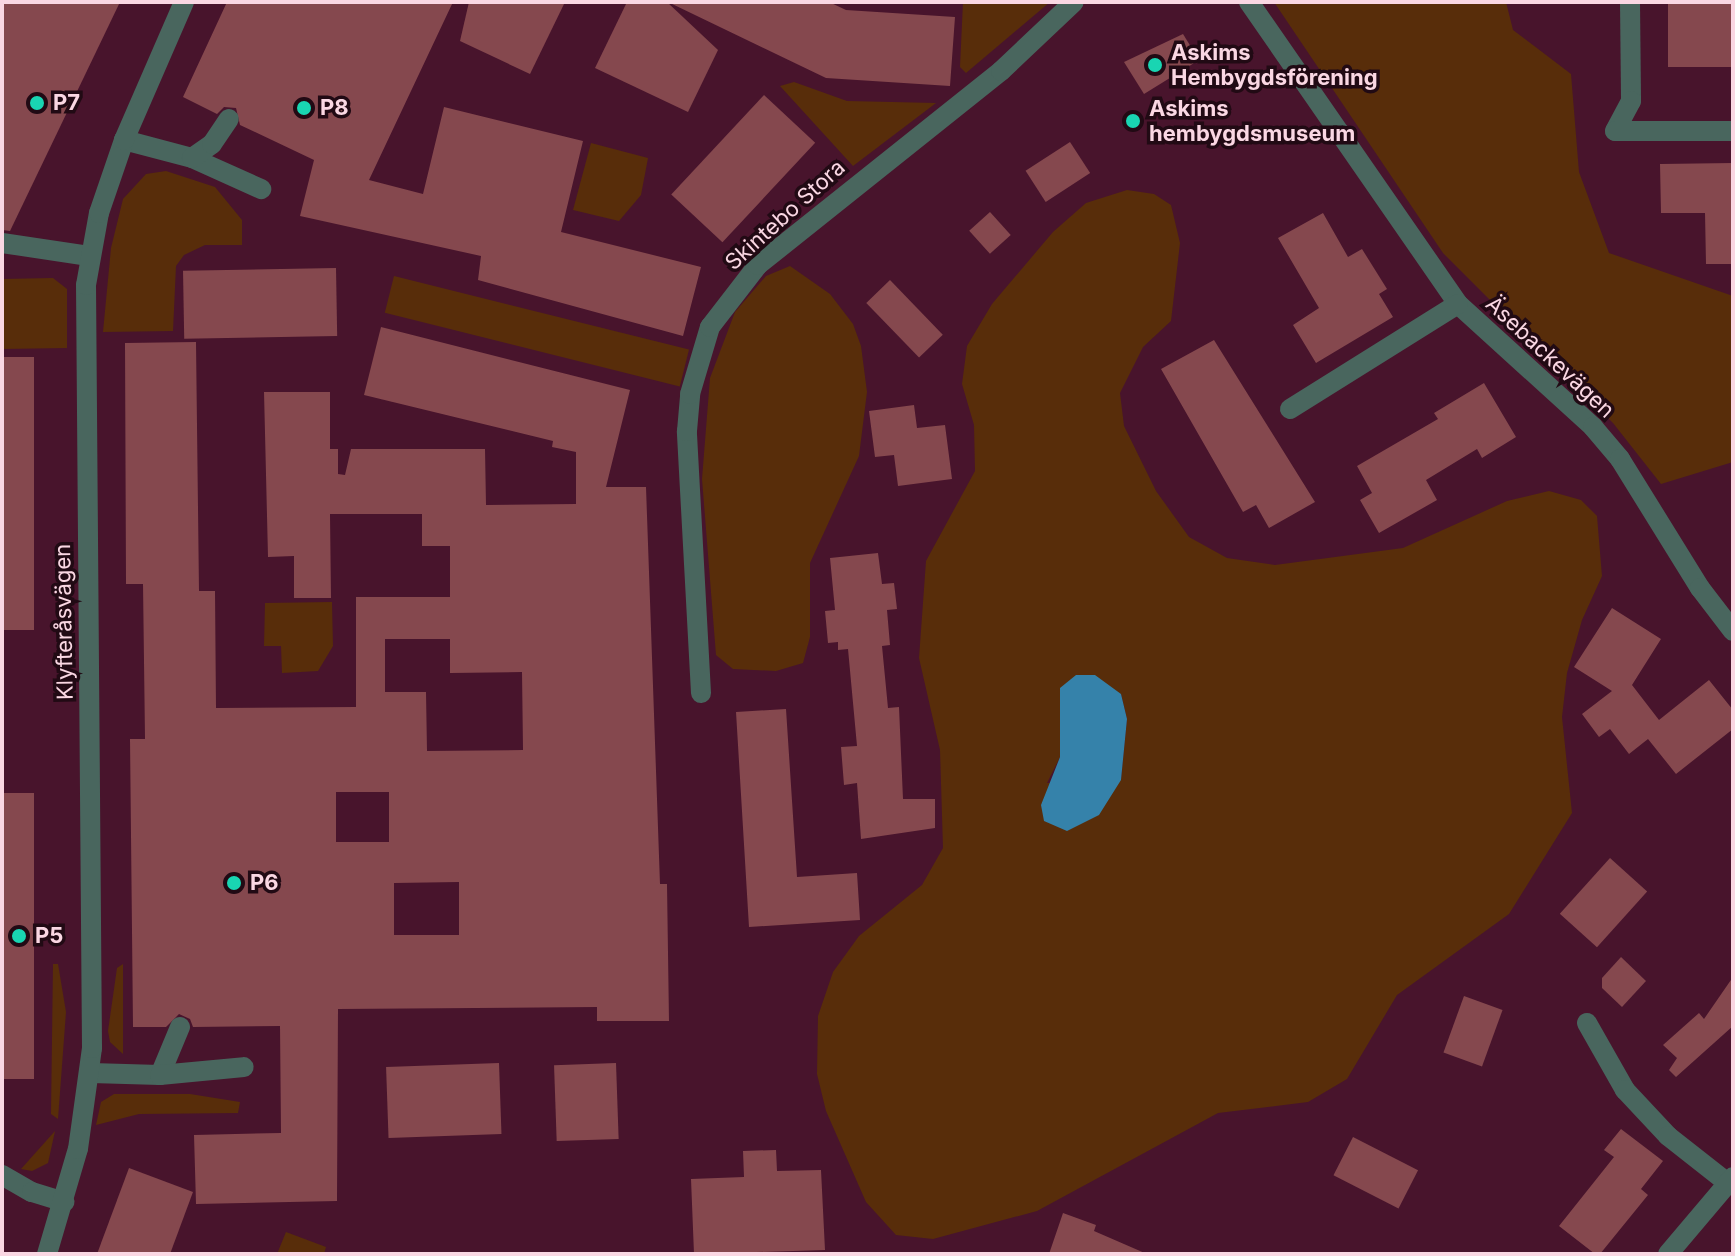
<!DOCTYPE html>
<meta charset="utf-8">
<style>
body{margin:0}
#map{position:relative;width:1735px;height:1256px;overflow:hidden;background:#48142c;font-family:Inter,sans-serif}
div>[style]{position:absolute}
.green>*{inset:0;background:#582d0a;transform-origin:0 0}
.water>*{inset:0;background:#3582aa}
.building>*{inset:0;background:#85484e;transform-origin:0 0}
.minor>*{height:20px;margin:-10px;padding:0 10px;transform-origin:10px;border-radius:10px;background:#49665e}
.dots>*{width:22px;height:22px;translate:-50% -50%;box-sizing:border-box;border:4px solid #210a14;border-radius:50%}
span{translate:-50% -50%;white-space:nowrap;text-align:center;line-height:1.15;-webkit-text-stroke:7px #210a14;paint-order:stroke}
.poi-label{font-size:22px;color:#fad7e3;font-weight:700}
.left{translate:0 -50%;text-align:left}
.street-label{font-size:22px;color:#fad7e3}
.frame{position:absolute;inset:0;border:4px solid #fad7e3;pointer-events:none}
</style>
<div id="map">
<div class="green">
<div style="clip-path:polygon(963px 2px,1050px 2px,966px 73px,960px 67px)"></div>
<div style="clip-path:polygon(1274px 2px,1506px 2px,1513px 30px,1571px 74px,1579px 172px,1609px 253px,1733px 296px,1733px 462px,1661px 484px,1613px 423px,1443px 253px)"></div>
<div style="clip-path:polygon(794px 82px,847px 101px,936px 103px,853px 166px,780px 86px)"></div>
<div style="clip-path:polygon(591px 143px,648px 158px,641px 195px,619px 221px,573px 210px)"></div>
<div style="clip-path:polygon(166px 171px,215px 187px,242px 220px,242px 245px,205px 245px,184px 255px,176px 266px,173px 331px,103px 332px,111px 248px,123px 199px,146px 174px)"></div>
<div style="clip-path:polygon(evenodd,1127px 190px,1154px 194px,1171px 205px,1180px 243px,1171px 321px,1143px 347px,1120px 393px,1124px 426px,1156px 491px,1189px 537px,1227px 558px,1275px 565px,1403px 548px,1507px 501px,1549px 491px,1581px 500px,1597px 516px,1602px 576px,1582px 620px,1567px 673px,1562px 717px,1572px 813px,1509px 914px,1397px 995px,1347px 1079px,1308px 1102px,1218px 1113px,1037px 1211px,933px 1239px,896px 1235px,866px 1202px,826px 1111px,817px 1074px,818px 1016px,833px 972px,859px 936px,922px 885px,943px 848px,940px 750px,919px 658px,926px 561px,975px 471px,974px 425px,962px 384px,967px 346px,992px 304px,1053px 232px,1086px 203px,1127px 190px,1060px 688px,1121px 694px,1127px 719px,1121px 779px,1047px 783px,1060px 757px,1060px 688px)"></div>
<div style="clip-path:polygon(790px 266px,830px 294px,853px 324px,861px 346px,867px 392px,859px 456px,810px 563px,810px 637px,803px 663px,776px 671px,733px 669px,716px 655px,702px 479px,710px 378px,735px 312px,766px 276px)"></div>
<div style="left:394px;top:276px;width:304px;height:38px;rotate:14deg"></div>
<div style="clip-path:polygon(53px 278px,67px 289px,67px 348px,2px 349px,2px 279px)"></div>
<div style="clip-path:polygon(332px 602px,333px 646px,318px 671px,282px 673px,281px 646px,264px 646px,265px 603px)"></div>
<div style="clip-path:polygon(53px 964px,58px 964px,66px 1012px,58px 1119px,51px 1114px)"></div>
<div style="clip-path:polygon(123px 964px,123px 1054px,110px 1042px,108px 1031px,117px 968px)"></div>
<div style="clip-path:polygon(114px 1094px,190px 1094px,240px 1102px,238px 1113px,139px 1114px,96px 1125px,101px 1102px)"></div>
<div style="clip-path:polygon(55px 1131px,48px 1163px,32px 1171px,21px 1169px)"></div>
<div style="clip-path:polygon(286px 1232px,326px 1247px,324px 1254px,277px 1254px)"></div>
</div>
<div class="water">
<div style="clip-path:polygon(1076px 675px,1095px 675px,1121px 694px,1127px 719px,1121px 780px,1099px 815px,1067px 831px,1044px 821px,1041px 805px,1060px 757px,1060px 688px)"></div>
</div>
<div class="building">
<div style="clip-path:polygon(2px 2px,120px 2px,10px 231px,2px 230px)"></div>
<div style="clip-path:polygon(227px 2px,453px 2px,369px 180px,423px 194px,444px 107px,583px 141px,561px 232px,701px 267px,683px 336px,478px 280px,481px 256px,300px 216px,314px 160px,240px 125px,236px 108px,224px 107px,217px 114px,183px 97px)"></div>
<div style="clip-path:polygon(469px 2px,565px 2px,530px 74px,460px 41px)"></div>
<div style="clip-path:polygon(627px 2px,667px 2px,718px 50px,688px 112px,595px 68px)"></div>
<div style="clip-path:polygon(668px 2px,829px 2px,846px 10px,955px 17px,950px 86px,826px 78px)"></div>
<div style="left:1668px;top:2px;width:65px;height:65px"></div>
<div style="clip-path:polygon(1183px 34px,1199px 60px,1144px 94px,1124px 62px)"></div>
<div style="left:764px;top:95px;width:70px;height:136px;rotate:43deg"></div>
<div style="left:1070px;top:142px;width:37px;height:53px;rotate:57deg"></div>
<div style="clip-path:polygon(1733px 163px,1733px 264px,1706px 264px,1705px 213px,1661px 213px,1660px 164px)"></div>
<div style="left:990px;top:212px;width:31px;height:28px;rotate:48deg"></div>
<div style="clip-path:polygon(1323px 213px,1348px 257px,1362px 249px,1387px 289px,1379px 294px,1393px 317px,1316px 363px,1293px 325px,1319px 308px,1278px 238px)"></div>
<div style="left:336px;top:268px;width:68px;height:153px;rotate:89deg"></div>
<div style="left:890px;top:280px;width:76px;height:33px;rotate:46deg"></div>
<div style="clip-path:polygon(evenodd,381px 327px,630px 390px,606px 487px,646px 487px,660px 884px,667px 884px,669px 1021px,597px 1021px,597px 1007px,338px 1009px,337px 1201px,196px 1204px,194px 1135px,281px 1133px,280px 1026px,193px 1027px,190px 1019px,179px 1014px,166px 1027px,133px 1027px,130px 739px,145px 739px,143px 584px,126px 584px,125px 343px,196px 342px,199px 591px,215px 591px,216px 708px,356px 707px,356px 597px,450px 597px,450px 546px,422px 546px,422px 514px,330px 514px,331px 598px,294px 598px,294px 556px,268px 557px,264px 392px,330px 392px,330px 449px,338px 449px,338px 474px,345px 475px,351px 449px,485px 449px,486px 505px,576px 504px,576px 452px,552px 447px,553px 441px,364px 395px,381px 327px,385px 639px,450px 639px,450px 673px,522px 672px,523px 750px,427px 751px,426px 692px,385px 692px,385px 639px,381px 327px,336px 792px,389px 792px,389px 842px,336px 842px,336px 792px,381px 327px,459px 882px,459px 935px,394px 935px,394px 883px,459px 882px)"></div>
<div style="clip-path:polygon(1214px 340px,1315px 502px,1269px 528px,1256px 505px,1243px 512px,1161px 369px)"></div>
<div style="left:2px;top:357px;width:32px;height:273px"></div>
<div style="clip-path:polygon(1484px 383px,1516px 437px,1482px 458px,1477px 449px,1426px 480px,1437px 500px,1379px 533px,1360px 500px,1372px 493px,1357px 466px,1438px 419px,1434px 413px)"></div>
<div style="clip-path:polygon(914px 405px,917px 428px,945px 425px,952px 479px,898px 486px,894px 455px,875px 457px,869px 411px)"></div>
<div style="clip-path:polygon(878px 553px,882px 584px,894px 583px,897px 609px,887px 610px,890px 645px,882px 646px,888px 708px,899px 707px,903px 799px,935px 799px,935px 828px,861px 839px,857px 783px,844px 785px,841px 747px,857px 746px,848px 649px,838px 650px,838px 642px,828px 643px,825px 611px,835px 610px,830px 558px)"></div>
<div style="clip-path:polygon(1612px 608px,1661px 639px,1632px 685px,1659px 720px,1709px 680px,1733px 710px,1733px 729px,1676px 774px,1648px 739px,1629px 754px,1610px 729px,1599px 737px,1582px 714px,1612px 691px,1574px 667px)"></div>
<div style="clip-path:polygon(786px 709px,797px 877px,857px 873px,860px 920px,749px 927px,736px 712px)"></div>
<div style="left:2px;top:793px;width:32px;height:286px"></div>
<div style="left:1610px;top:858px;width:50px;height:75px;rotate:42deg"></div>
<div style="clip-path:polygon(1621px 957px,1646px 981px,1622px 1007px,1602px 988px,1602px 978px)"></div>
<div style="clip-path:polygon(1733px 977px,1733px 1026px,1676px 1077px,1669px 1070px,1677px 1058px,1663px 1045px,1699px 1013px,1704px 1019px)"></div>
<div style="left:1464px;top:996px;width:41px;height:60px;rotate:20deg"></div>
<div style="left:499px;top:1063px;width:71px;height:113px;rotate:88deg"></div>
<div style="left:616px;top:1063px;width:76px;height:62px;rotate:88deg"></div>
<div style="clip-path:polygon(1621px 1129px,1663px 1161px,1641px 1189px,1648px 1195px,1600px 1254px,1595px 1254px,1559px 1226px,1614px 1157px,1604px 1150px)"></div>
<div style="left:1353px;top:1137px;width:73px;height:43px;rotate:27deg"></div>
<div style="clip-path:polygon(776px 1150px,777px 1171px,821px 1170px,825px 1250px,694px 1254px,691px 1179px,744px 1177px,743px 1151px)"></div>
<div style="clip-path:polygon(129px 1168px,193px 1192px,170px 1254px,97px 1254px)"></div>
<div style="clip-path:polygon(1063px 1213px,1096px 1225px,1094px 1231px,1147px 1254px,1049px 1254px)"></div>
</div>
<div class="minor">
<div style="left:1249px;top:2px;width:367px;rotate:55.3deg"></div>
<div style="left:1458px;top:304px;width:183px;rotate:42.3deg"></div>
<div style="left:1593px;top:427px;width:42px;rotate:49.8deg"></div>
<div style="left:1620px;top:459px;width:152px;rotate:58.2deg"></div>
<div style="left:1700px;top:588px;width:54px;rotate:52.5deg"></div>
<div style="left:1630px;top:2px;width:99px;rotate:89.4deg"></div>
<div style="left:1631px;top:101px;width:34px;rotate:118deg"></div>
<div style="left:1615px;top:131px;width:118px"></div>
<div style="left:124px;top:140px;width:70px;rotate:14.8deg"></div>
<div style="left:192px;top:158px;width:76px;rotate:24.2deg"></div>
<div style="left:192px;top:158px;width:24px;rotate:-35deg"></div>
<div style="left:212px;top:144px;width:30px;rotate:-56deg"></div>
<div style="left:2px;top:243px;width:88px;rotate:8.5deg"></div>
<div style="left:1290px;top:409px;width:198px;rotate:-32deg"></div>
<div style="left:701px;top:693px;width:262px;rotate:-93.1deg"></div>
<div style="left:687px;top:431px;width:37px;rotate:-85deg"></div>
<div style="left:690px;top:394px;width:70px;rotate:-73.4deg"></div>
<div style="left:710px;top:327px;width:78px;rotate:-52.3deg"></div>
<div style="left:758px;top:265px;width:311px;rotate:-38.6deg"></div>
<div style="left:1001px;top:71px;width:100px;rotate:-43.4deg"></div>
<div style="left:1587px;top:1023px;width:77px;rotate:60.4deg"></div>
<div style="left:1625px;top:1090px;width:63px;rotate:46.9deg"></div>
<div style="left:1668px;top:1136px;width:78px;rotate:38.2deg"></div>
<div style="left:91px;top:1073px;width:69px;rotate:1.7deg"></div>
<div style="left:160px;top:1075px;width:52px;rotate:-67.4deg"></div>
<div style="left:160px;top:1075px;width:84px;rotate:-5.4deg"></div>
<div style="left:2px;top:1175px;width:34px;rotate:30deg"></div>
<div style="left:32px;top:1192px;width:34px;rotate:17deg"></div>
<div style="left:47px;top:1254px;width:109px;rotate:-73.6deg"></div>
<div style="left:78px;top:1149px;width:102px;rotate:-82.1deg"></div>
<div style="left:92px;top:1048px;width:763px;rotate:-90.45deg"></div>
<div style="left:86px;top:285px;width:73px;rotate:-79.8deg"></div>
<div style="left:99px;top:213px;width:77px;rotate:-71.1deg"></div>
<div style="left:124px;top:140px;width:150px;rotate:-66.5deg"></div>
<div style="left:1668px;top:1254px;width:101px;rotate:-49.8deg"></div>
</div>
<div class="dots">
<div style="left:1155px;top:65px;background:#19d5b2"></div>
<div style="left:37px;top:103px;background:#19d5b2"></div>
<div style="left:304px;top:108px;background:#19d5b2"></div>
<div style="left:1133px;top:121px;background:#19d5b2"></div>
<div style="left:234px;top:883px;background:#19d5b2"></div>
<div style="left:19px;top:936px;background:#19d5b2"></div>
</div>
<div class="poi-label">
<span class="left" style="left:1171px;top:65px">Askims<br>Hembygdsförening</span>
<span class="left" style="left:53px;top:103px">P7</span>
<span class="left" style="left:320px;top:108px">P8</span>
<span class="left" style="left:1149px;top:121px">Askims<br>hembygdsmuseum</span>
<span class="left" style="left:250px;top:883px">P6</span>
<span class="left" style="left:35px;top:936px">P5</span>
</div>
<div class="street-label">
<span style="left:785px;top:215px;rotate:-42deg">Skintebo Stora</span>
<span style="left:1550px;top:357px;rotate:43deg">Äsebackevägen</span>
<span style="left:64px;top:622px;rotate:-91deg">Klyfteråsvägen</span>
</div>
<div class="frame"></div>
</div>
